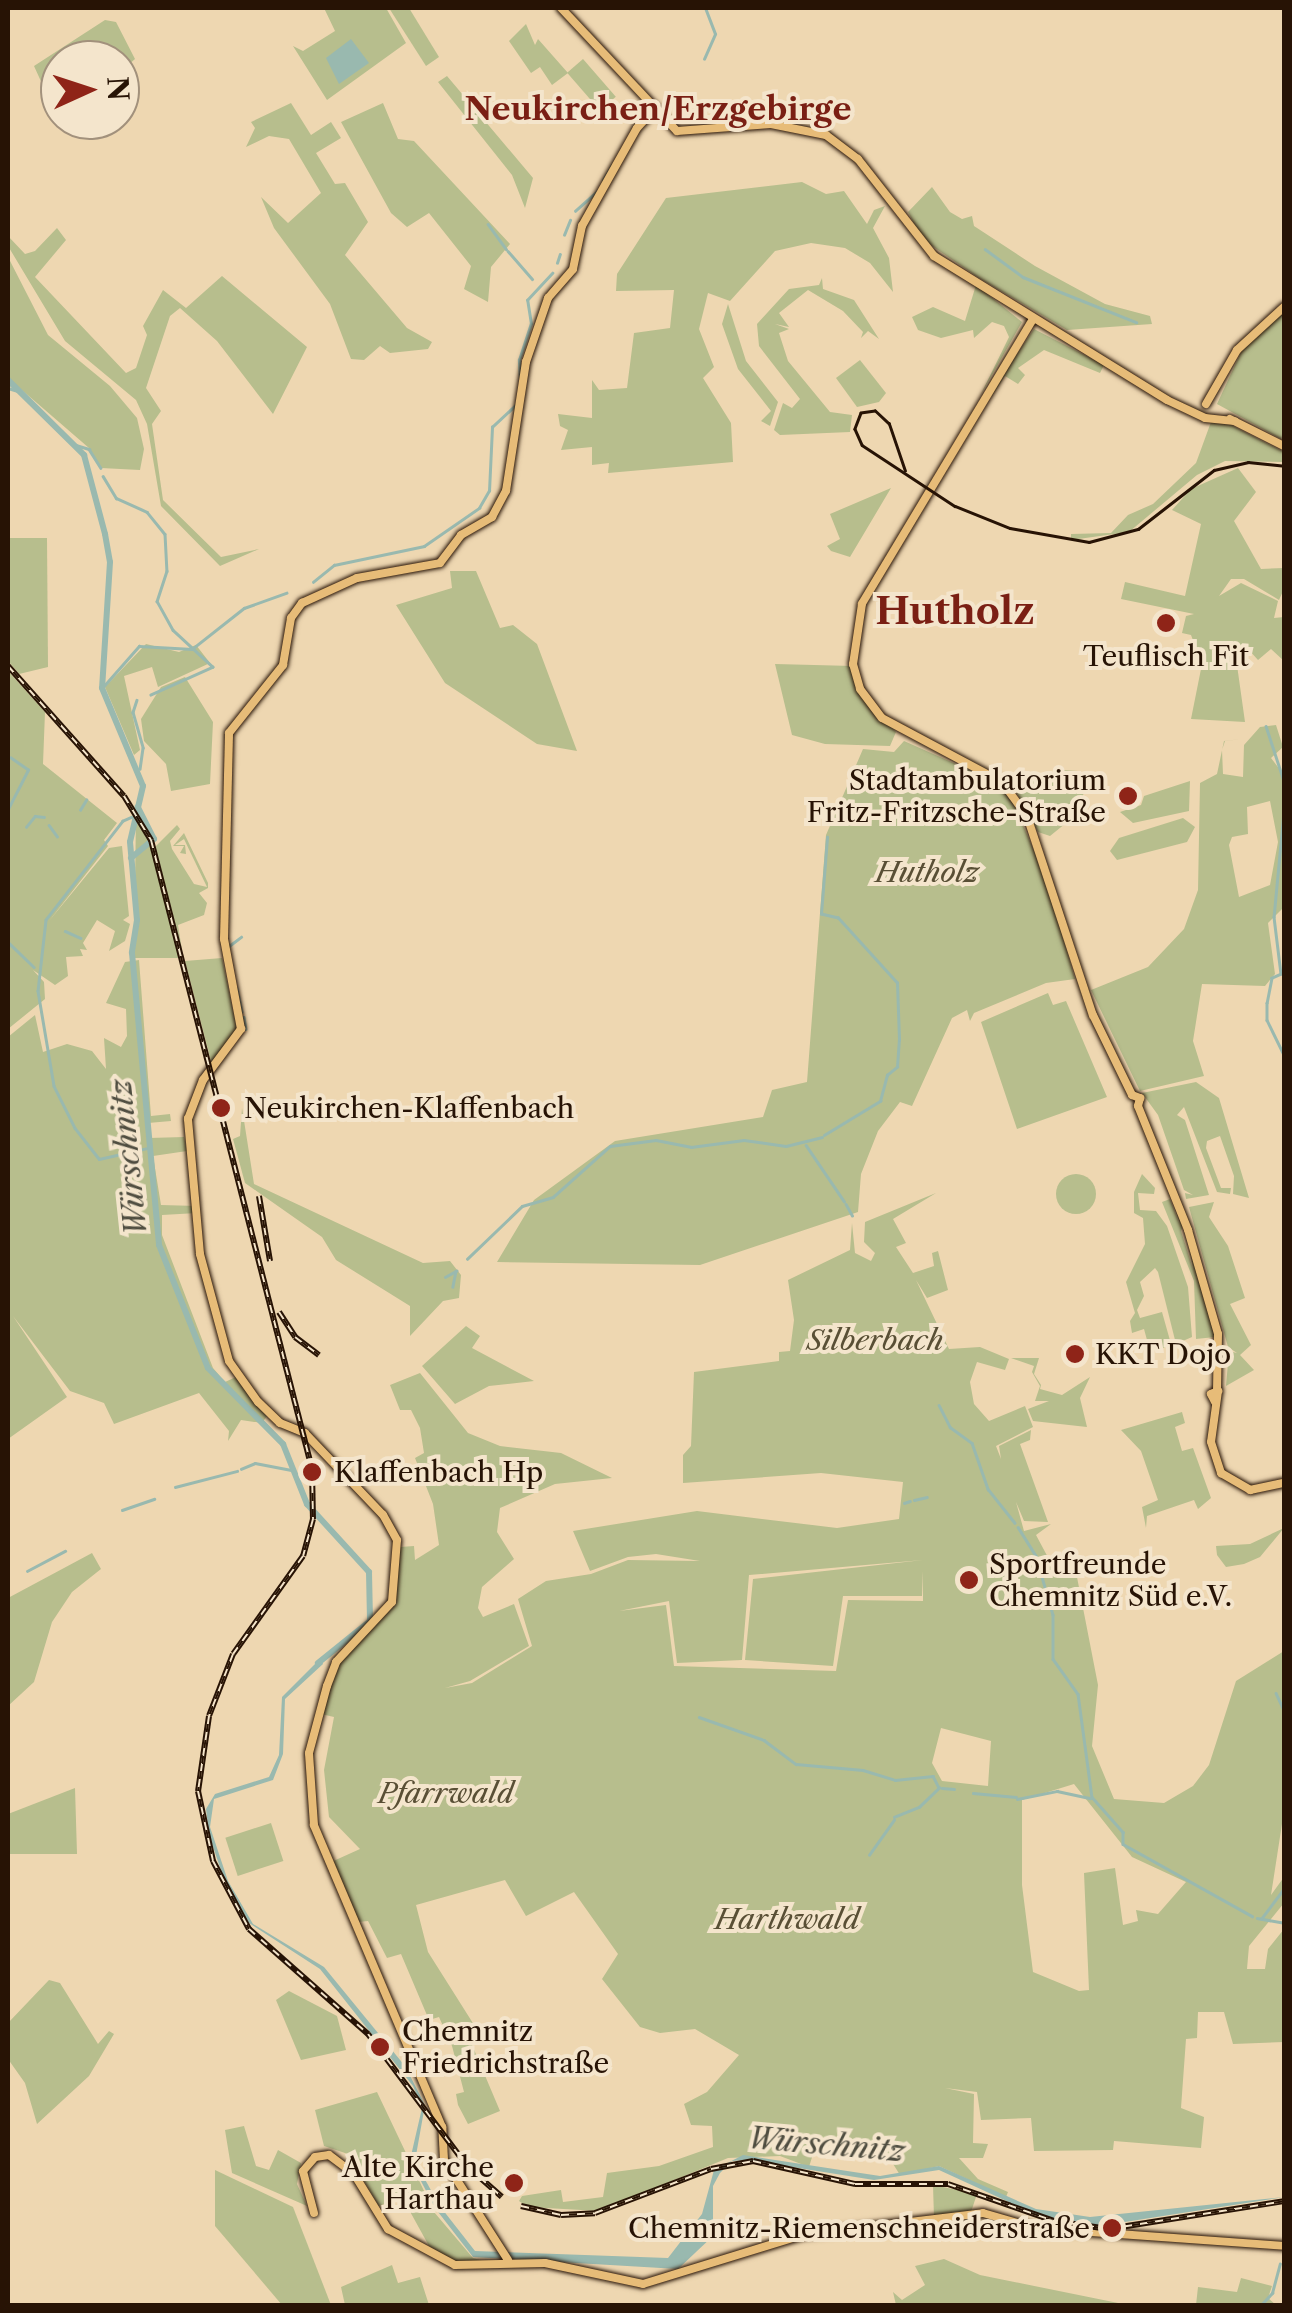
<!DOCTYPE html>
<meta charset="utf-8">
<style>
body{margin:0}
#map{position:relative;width:1292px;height:2313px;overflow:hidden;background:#eed7b1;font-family:"Libre Caslon Text",serif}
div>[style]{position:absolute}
.green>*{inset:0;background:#b7be8d;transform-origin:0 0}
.round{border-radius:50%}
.water>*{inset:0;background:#99b9af}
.stream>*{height:2.5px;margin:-1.25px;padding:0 1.25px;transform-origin:1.25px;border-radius:1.25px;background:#99b9af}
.river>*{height:6px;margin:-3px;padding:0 3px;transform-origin:3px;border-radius:3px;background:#99b9af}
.roads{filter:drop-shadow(0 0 2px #271305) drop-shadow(0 0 2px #271305)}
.major>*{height:8px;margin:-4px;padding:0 4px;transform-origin:4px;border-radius:4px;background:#e7bc78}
.tram>*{height:2.5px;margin:-1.25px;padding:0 1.25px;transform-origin:1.25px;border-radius:1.25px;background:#271305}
.rail>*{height:6px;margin-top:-3px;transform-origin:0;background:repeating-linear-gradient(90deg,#f4e5cc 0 8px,#271305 0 16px);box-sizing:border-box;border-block:2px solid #271305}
.dots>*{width:28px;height:28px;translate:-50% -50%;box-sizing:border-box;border:5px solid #f4e5cc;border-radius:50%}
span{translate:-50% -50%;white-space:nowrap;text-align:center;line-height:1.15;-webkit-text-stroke:8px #f4e5cc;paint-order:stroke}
.poi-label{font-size:28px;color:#271305}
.right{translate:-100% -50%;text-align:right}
.left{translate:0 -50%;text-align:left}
.park-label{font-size:28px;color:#594f35;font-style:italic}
.water-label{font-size:30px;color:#4f4d40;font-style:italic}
.quarter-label{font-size:32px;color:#7a1f14;font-weight:700}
.district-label{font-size:38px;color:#7a1f14;font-weight:700}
.frame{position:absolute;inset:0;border:10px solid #271305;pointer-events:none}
.north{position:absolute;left:40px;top:40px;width:100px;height:100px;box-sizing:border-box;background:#f4e5cc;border:2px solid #a2917c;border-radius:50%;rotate:87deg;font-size:28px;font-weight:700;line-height:40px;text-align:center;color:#271305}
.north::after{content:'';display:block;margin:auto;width:35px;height:45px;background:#8f2418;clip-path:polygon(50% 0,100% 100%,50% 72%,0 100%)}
</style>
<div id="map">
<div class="green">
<div style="clip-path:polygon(324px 8px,386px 8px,406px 43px,327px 100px,293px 46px,303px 51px,335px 31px)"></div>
<div style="clip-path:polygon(389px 8px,409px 8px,439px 57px,426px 66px)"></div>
<div style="clip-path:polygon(105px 20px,116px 22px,135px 59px,120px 72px,120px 60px,60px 60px,59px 121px,34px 66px)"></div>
<div style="clip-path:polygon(526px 24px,535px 45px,538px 39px,568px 73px,552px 85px,540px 67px,531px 73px,509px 41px)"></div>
<div style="left:583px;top:59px;width:50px;height:21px;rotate:49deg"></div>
<div style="clip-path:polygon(447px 76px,533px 178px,525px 208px,512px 175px,438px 82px)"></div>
<div style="clip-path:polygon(291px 103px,311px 135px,331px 122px,341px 138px,316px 153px,335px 184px,345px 183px,368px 222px,345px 255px,407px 328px,432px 342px,428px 349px,390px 353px,380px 346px,364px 360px,351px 359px,330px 304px,274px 228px,261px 197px,288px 223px,321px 193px,289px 139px,269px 136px,246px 147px,255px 128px,251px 122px)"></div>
<div style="clip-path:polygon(383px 103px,398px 139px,414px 141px,510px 244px,491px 267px,488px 302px,464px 289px,471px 266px,429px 213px,407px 227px,391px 213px,341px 122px)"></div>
<div style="clip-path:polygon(802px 182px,826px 194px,844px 191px,867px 224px,874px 210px,885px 206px,873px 228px,889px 258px,893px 292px,870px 263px,845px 248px,811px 243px,775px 251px,730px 301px,708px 293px,699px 329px,714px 367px,703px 378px,731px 423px,733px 462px,608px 473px,609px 463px,592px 465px,592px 447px,561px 450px,568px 430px,560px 426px,558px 414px,592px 418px,592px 380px,599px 390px,627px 388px,634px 333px,670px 328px,674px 290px,616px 291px,617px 274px,666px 198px)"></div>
<div style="clip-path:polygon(932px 187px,950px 212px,962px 219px,972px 216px,974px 226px,1035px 266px,1105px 304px,1150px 316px,1152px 324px,1067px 330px,979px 278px,922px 239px,908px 212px)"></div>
<div style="clip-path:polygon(57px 228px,66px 240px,35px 277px,126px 373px,136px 368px,147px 335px,143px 326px,163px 290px,186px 308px,222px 276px,307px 347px,273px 414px,217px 341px,180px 308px,170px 316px,146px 388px,161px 411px,152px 424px,163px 500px,221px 557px,259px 549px,220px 566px,161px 506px,147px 424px,136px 400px,65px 341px,8px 246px,8px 236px,25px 254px,35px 251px)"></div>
<div style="clip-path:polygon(8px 257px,48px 335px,110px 386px,137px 418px,144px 449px,140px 470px,101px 468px,89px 448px,8px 378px)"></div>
<div style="clip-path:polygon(822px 278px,823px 289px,854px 300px,879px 339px,868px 331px,861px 338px,863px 332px,843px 311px,808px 290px,779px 313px,789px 327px,775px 324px,789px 329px,779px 333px,788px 361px,830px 412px,852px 415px,850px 432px,780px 435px,774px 430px,783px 403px,792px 408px,800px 399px,759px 346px,757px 324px,789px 289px,819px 285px)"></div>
<div style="clip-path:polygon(976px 285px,1022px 322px,980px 396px,1009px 337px,1004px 326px,992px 322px,974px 338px,973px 330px,941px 338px,918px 330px,912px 317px,933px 307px,965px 321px)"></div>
<div style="clip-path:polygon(728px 304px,746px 361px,778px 402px,770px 426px,761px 421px,771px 411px,738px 369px,722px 324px)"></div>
<div style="clip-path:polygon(1284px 311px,1284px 434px,1281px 439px,1217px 404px,1242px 350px)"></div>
<div style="clip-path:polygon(1034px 329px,1104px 365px,1100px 373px,1044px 350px,1018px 368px,1025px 375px,1018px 384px,1005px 376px,992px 396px,990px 394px)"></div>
<div style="clip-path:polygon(860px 360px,886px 393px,879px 402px,857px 407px,836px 378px)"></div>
<div style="clip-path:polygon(1211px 422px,1229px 424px,1284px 452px,1284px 462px,1225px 461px,1197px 475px,1129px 532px,1071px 540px,1071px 534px,1111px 533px,1128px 515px,1153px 504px,1196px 463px)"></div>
<div style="clip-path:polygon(1238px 468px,1256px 492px,1234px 521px,1261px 569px,1284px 568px,1284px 589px,1279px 600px,1244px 579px,1231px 579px,1219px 596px,1241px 583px,1278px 601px,1274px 618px,1284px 617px,1284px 661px,1271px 649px,1258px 660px,1249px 650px,1236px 658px,1245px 722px,1191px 719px,1202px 664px,1191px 635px,1182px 633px,1186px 616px,1194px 614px,1121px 599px,1125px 582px,1185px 596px,1201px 524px,1172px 510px,1191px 489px)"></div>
<div style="clip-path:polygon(891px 488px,850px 557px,831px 551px,827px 546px,840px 539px,830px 514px)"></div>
<div style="clip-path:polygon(8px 538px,47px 538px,48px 667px,19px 674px,8px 661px)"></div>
<div style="clip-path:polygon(450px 571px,476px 571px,500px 628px,513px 625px,537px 644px,577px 751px,537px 744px,445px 683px,396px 605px,452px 588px)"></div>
<div style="clip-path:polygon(146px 644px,179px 652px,196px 645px,210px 663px,158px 687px,152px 667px,124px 676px,140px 750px,134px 755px,105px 687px)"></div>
<div style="clip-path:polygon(775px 664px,853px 666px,860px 693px,896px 732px,890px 746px,825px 744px,792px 735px)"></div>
<div style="clip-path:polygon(8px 671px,45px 712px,43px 764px,117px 823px,104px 840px,108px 846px,49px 921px,109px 848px,122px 846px,129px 916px,123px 920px,130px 924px,125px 941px,109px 951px,115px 931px,97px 920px,83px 943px,87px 950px,80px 949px,83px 956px,66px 957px,68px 976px,55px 985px,33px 970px,44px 982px,45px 999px,8px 1029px)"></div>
<div style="clip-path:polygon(185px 677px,213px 722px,210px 784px,171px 791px,166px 764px,144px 741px,141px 719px,161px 687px)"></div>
<div style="clip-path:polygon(evenodd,1276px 725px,1283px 747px,1271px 758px,1284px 775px,1284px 907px,1268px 923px,1275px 974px,1265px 986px,1202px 984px,1193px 1041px,1204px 1076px,1140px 1091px,1091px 990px,1148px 967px,1184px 929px,1198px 890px,1200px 783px,1217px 774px,1224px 741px,1242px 739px,1225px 741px,1222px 750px,1223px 774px,1243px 777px,1244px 745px,1260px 727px,1276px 725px,1270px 801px,1278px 842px,1270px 885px,1239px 897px,1229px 845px,1232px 837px,1248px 834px,1247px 807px,1270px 801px)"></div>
<div style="clip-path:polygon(904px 741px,1001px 784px,1012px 800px,1046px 878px,1075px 979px,1046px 983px,974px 1013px,970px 1021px,967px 1010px,952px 1018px,912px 1106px,900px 1102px,878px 1131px,861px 1174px,858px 1212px,700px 1265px,497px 1262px,534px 1200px,615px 1141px,763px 1117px,772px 1090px,807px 1082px,826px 835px,863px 749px,894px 752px)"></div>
<div style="clip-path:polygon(1061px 770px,1078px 771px,1089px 783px,1071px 819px,1050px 836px,1038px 832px,1011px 782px)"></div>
<div style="clip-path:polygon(1190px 781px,1189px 811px,1133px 823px,1120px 812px,1141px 805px,1144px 796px)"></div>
<div style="clip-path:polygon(136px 815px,153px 848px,180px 958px,134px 958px)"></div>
<div style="clip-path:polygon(1183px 818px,1195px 827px,1187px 842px,1117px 860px,1110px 851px,1119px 838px)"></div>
<div style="clip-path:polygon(177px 825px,180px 829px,170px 841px,172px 849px,194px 884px,207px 887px,184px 839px,175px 845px,185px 845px,186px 854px,180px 853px,184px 846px,173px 846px,184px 833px,208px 883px,208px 888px,199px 893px,207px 903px,204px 915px,178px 925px,182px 950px,155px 847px)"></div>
<div style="clip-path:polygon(222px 958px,237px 1030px,212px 1065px,185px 961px)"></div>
<div style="clip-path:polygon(139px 960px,151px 1116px,170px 1114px,171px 1121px,148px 1123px,149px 1138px,184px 1137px,187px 1151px,153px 1156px,161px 1205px,197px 1206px,197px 1213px,162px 1215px,162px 1235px,213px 1368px,225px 1382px,236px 1377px,267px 1416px,262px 1423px,241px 1420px,228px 1441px,229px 1431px,199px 1393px,114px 1424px,104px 1403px,70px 1391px,13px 1316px,67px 1397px,8px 1439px,8px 1037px,35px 1015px,43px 1052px,67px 1044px,92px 1051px,106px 1069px,104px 1038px,121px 1047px,127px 1036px,126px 1009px,106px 1003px,125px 962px)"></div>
<div style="clip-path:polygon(1048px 993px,1053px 1005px,1066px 1001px,1107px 1097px,1017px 1129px,981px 1022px)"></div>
<div style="clip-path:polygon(1196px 1082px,1219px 1098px,1249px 1198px,1233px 1194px,1234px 1176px,1220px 1136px,1207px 1141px,1206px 1148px,1221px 1188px,1231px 1188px,1230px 1194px,1217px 1192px,1184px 1107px,1177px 1115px,1185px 1120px,1209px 1195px,1186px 1199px,1185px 1193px,1193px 1195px,1184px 1190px,1158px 1115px,1142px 1093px)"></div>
<div style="clip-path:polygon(242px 1108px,254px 1184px,423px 1263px,450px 1261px,461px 1275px,459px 1298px,443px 1301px,410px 1336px,410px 1306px,336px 1260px,322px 1237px,245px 1183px,233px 1139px,240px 1136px)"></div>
<div class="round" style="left:1056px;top:1174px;width:40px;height:40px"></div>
<div style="clip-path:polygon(1142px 1174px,1155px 1188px,1154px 1194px,1138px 1193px,1140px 1210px,1156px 1211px,1167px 1226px,1188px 1287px,1192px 1337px,1176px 1344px,1158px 1272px,1155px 1268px,1140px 1282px,1144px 1296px,1137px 1310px,1140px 1318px,1162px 1312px,1171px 1344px,1163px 1348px,1159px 1342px,1153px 1348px,1141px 1344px,1147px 1340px,1144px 1329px,1132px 1333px,1130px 1321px,1135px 1313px,1126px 1282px,1145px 1244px,1143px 1218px,1134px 1213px,1134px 1192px)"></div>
<div style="clip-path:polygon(evenodd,936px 1193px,893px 1219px,906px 1243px,896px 1247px,913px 1273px,934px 1266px,932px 1253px,938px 1251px,948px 1290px,927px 1298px,916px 1280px,949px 1349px,980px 1347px,1009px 1359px,1005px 1370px,977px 1362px,970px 1382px,974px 1404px,989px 1421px,1025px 1406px,1033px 1427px,996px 1446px,1001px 1459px,999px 1446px,1031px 1430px,1030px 1440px,1020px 1444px,1048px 1522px,1024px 1521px,1016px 1502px,1024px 1531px,1051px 1524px,1036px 1535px,1059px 1578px,1094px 1562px,1076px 1572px,1098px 1685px,1092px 1746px,1114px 1799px,1164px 1803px,1193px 1786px,1209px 1765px,1236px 1681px,1284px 1651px,1284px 1811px,1271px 1895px,1284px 1877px,1284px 1903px,1249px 1946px,1247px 1969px,1265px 1969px,1268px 1949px,1284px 1929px,1284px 2042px,1233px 2044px,1224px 2012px,1198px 2012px,1197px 2038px,1186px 2039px,1181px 2108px,1204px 2117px,1201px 2148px,1114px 2141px,1113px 2150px,1034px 2151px,1031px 2118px,981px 2120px,977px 2092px,945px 2088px,974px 2094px,973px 2143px,988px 2144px,983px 2158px,959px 2158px,978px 2179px,1008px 2192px,1006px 2197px,939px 2166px,900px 2175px,890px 2159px,825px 2153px,813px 2154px,809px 2167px,780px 2156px,728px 2158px,599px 2211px,528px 2207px,519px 2201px,522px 2196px,561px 2190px,563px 2202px,603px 2197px,607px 2173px,659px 2166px,713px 2147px,712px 2126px,691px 2125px,684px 2104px,707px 2092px,739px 2055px,695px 2029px,660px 2033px,640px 2027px,602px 1979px,618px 1954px,574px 1892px,526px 1916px,505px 1880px,416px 1905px,428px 1952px,476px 2028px,467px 2033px,500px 2111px,468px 2124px,458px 2105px,456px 2094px,464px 2092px,452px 2046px,439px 2017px,429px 2020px,401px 1954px,387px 1958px,368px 1921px,358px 1922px,329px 1863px,360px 1849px,329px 1817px,324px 1770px,334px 1717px,321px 1714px,343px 1654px,391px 1607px,400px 1547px,414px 1546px,415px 1560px,439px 1545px,433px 1504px,415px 1458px,424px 1453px,420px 1428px,411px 1410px,400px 1410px,390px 1385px,420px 1373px,468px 1433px,500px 1446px,561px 1453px,612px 1478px,555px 1484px,500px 1508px,497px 1532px,514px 1559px,482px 1587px,478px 1608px,483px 1617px,514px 1604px,529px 1646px,470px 1681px,445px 1688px,472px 1683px,532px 1646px,518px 1599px,546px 1581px,591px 1574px,628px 1560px,700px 1561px,656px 1554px,628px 1557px,590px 1571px,573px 1531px,697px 1511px,837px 1528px,899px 1519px,903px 1482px,821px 1473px,683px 1483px,683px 1455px,691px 1446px,694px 1372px,779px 1361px,779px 1352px,790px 1351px,794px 1320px,788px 1280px,850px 1250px,852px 1223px,855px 1253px,871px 1261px,875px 1253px,864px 1242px,865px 1222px,936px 1193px,923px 1560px,753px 1579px,745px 1660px,833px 1666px,843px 1596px,922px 1596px,923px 1571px,923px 1601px,848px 1600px,836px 1671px,674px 1666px,666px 1605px,619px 1611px,669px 1601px,677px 1663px,742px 1660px,749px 1575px,923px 1560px,936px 1193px,941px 1728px,991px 1741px,988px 1786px,942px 1781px,932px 1763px,941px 1728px,936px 1193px,1074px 1784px,1132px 1857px,1186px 1882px,1158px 1914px,1136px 1910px,1138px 1921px,1123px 1925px,1115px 1868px,1084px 1873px,1089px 1990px,1079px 1991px,1033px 1972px,1022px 1885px,1022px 1800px,1074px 1784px)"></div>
<div style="clip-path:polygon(1171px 1196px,1183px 1225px,1181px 1231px,1193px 1269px,1188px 1240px,1215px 1337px,1196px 1339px,1194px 1281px,1162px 1202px,1170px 1199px,1180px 1225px)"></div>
<div style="clip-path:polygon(1214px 1202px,1209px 1217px,1228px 1246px,1245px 1298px,1230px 1304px,1251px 1345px,1240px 1355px,1254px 1370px,1226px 1386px,1229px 1351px,1237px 1353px,1228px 1347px,1189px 1207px)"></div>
<div style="clip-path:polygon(466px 1326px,480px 1336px,472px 1348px,534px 1381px,489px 1386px,455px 1404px,422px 1366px)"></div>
<div style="clip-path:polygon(1011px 1358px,1039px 1358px,1034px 1374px,1041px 1385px,1040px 1389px,1062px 1395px,1090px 1377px,1080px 1398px,1087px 1427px,1033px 1421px,1028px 1409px,1049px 1401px,1035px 1401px,1040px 1386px,1032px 1372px,1034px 1366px)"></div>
<div style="clip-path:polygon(1182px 1412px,1185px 1423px,1175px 1427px,1182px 1451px,1193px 1448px,1211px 1498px,1198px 1509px,1194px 1500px,1147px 1516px,1146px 1528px,1142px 1507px,1158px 1500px,1141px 1451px,1121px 1430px)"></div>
<div style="clip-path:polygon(1284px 1528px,1260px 1557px,1244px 1564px,1226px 1567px,1217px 1555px,1216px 1546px,1250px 1544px)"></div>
<div style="clip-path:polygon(92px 1553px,101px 1569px,72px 1592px,52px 1622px,34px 1682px,8px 1706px,8px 1598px)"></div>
<div style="clip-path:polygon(75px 1788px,77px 1854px,8px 1854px,8px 1814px)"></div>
<div style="left:271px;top:1823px;width:40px;height:48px;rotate:72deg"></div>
<div style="clip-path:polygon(49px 1980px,60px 1983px,98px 2044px,109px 2031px,114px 2034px,89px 2076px,37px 2124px,25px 2083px,8px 2059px,8px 2023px)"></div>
<div style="clip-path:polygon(289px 1991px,337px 2016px,346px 2050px,301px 2060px,276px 2000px)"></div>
<div style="clip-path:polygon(377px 2092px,434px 2212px,473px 2258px,487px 2262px,455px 2262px,429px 2246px,402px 2197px,379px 2206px,348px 2154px,324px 2146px,315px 2110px)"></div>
<div style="clip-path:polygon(244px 2126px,256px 2166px,269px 2170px,278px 2150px,301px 2163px,297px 2184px,307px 2206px,232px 2173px,225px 2130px)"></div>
<div style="clip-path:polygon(215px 2170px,293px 2207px,331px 2305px,282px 2305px,215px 2226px)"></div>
<div style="clip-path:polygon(933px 2185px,977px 2194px,971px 2212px,934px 2218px)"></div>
<div style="clip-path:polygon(944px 2259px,980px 2275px,1128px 2305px,896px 2305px,893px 2292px,902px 2300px,925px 2285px,915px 2266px)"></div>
<div style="clip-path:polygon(392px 2265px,398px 2283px,420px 2277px,429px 2305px,345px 2305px,341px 2287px)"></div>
<div style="clip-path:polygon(1241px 2278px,1272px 2286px,1268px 2298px,1276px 2305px,1196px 2305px,1198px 2287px,1237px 2292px)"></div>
</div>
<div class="water">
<div style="clip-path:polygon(351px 39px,369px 63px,339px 84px,326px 58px)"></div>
<div style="clip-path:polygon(321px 1658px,323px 1664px,285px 1699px,283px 1754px,273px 1780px,214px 1799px,210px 1827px,228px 1881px,253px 1924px,324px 1967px,405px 2066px,425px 2105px,415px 2161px,439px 2205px,475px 2251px,668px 2258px,702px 2214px,714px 2170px,743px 2155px,880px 2176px,939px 2166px,1036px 2209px,1090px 2217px,1284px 2197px,1099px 2226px,1037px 2215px,939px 2170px,874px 2180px,747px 2160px,732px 2161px,720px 2173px,713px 2186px,713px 2236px,678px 2269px,473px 2257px,435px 2208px,410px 2160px,422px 2108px,413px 2086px,320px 1969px,246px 1921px,228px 1891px,209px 1835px,206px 1809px,215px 1794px,269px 1777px,279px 1755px,282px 1697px)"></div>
</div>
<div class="stream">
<div style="left:704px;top:59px;width:27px;rotate:-66deg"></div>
<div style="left:715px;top:34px;width:28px;rotate:-111deg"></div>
<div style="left:603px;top:180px;width:17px;rotate:-59deg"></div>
<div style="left:575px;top:211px;width:30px;rotate:-42deg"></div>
<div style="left:488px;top:224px;width:31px;rotate:54deg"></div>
<div style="left:564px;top:235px;width:16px;rotate:-68deg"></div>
<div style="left:985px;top:249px;width:47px;rotate:36.4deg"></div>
<div style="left:1023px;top:277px;width:122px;rotate:21.7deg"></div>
<div style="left:508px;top:251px;width:37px;rotate:49deg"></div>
<div style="left:557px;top:263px;width:9px;rotate:-72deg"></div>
<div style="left:520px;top:382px;width:22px;rotate:-93deg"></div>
<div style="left:519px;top:360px;width:38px;rotate:-72deg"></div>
<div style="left:531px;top:324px;width:24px;rotate:-99deg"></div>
<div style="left:527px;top:300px;width:37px;rotate:-47deg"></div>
<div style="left:8px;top:388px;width:10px;rotate:17deg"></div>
<div style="left:76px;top:445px;width:14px;rotate:17deg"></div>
<div style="left:89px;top:449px;width:22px;rotate:58deg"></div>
<div style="left:103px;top:476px;width:26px;rotate:59deg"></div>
<div style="left:116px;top:498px;width:34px;rotate:24deg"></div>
<div style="left:147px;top:512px;width:28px;rotate:51deg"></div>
<div style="left:165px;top:534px;width:37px;rotate:87deg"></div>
<div style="left:167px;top:571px;width:32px;rotate:108deg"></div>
<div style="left:157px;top:601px;width:33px;rotate:61deg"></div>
<div style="left:173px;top:630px;width:54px;rotate:42.8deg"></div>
<div style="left:213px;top:667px;width:68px;rotate:155.7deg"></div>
<div style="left:313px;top:582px;width:27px;rotate:-39deg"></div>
<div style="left:334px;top:565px;width:92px;rotate:-11.9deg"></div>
<div style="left:424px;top:546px;width:67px;rotate:-34.6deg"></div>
<div style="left:479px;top:508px;width:20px;rotate:-60deg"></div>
<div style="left:489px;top:491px;width:64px;rotate:-87.3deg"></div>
<div style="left:492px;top:427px;width:33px;rotate:-43deg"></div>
<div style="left:102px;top:688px;width:56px;rotate:-48.6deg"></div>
<div style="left:139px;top:646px;width:53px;rotate:3.2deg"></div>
<div style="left:192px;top:649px;width:66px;rotate:-38.3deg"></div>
<div style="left:244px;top:608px;width:45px;rotate:-19.7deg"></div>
<div style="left:137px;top:700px;width:13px;rotate:108deg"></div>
<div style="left:133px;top:712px;width:37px;rotate:74deg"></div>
<div style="left:143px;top:748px;width:21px;rotate:98deg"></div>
<div style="left:1266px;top:726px;width:58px;rotate:71.9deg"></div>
<div style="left:8px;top:809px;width:44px;rotate:-62.9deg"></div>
<div style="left:28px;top:770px;width:21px;rotate:-145deg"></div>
<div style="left:80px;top:810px;width:12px;rotate:-59deg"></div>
<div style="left:1284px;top:812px;width:105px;rotate:95.4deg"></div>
<div style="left:1274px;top:917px;width:57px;rotate:83deg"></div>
<div style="left:1281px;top:974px;width:10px;rotate:156deg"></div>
<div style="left:1272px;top:978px;width:25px;rotate:101deg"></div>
<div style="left:1267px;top:1003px;width:17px;rotate:90deg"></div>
<div style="left:1267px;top:1020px;width:39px;rotate:64deg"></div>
<div style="left:132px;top:817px;width:10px;rotate:156deg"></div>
<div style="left:123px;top:821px;width:125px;rotate:127.9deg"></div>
<div style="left:46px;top:920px;width:71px;rotate:96.4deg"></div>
<div style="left:38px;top:991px;width:96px;rotate:80.4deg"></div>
<div style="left:54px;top:1086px;width:47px;rotate:63.4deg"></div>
<div style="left:75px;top:1128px;width:39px;rotate:52deg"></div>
<div style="left:99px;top:1159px;width:50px;rotate:-12.7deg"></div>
<div style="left:49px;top:825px;width:14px;rotate:54deg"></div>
<div style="left:26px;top:827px;width:14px;rotate:-51deg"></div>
<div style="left:35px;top:816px;width:9px;rotate:6deg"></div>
<div style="left:65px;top:931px;width:17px;rotate:24deg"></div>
<div style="left:8px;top:942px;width:36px;rotate:44deg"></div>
<div style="left:229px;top:946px;width:15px;rotate:-37deg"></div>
<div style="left:237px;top:988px;width:24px;rotate:78deg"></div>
<div style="left:244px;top:1017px;width:12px;rotate:81deg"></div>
<div style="left:824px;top:1135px;width:66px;rotate:-31.3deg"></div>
<div style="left:880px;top:1101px;width:27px;rotate:-75deg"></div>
<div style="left:887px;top:1075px;width:13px;rotate:-39deg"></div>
<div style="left:897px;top:1067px;width:27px;rotate:-86deg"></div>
<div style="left:899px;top:1040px;width:57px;rotate:-92deg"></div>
<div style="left:897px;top:983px;width:88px;rotate:-132.2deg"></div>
<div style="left:838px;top:918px;width:17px;rotate:-167deg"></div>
<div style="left:821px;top:914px;width:77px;rotate:-85.5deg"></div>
<div style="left:806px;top:1145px;width:68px;rotate:55.8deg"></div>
<div style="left:846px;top:1204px;width:13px;rotate:61deg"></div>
<div style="left:467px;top:1259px;width:76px;rotate:-43.9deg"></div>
<div style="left:522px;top:1206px;width:32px;rotate:-16deg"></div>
<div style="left:553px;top:1197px;width:76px;rotate:-41.8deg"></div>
<div style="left:610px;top:1146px;width:46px;rotate:-7.4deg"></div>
<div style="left:656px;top:1140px;width:36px;rotate:11deg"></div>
<div style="left:691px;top:1147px;width:53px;rotate:-7.5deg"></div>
<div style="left:744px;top:1140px;width:42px;rotate:8.1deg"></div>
<div style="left:786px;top:1146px;width:37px;rotate:-14deg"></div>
<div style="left:445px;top:1277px;width:13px;rotate:-29deg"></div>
<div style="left:456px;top:1271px;width:16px;rotate:101deg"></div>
<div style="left:939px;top:1405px;width:25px;rotate:63deg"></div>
<div style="left:950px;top:1427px;width:27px;rotate:36deg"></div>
<div style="left:972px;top:1443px;width:49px;rotate:70.8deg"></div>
<div style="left:988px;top:1489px;width:43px;rotate:51.5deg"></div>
<div style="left:241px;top:1469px;width:15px;rotate:-23deg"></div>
<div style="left:255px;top:1463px;width:38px;rotate:11deg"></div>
<div style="left:175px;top:1487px;width:64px;rotate:-14.5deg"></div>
<div style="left:914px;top:1500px;width:13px;rotate:-13deg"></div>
<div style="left:904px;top:1503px;width:6px;rotate:-18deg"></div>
<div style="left:122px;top:1510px;width:34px;rotate:-19deg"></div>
<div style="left:1018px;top:1527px;width:34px;rotate:58deg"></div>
<div style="left:1036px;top:1556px;width:61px;rotate:73.9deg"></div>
<div style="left:1053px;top:1615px;width:44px;rotate:90deg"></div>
<div style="left:1053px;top:1659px;width:43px;rotate:54.5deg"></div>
<div style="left:1078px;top:1694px;width:104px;rotate:82.3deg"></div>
<div style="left:1092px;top:1797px;width:47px;rotate:48.5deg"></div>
<div style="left:1123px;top:1832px;width:12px;rotate:90deg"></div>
<div style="left:1123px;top:1844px;width:148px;rotate:29.2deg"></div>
<div style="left:27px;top:1571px;width:43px;rotate:-27.8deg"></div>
<div style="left:1276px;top:1693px;width:19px;rotate:65deg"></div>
<div style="left:699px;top:1717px;width:69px;rotate:19.5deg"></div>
<div style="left:764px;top:1740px;width:40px;rotate:37deg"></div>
<div style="left:796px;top:1764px;width:67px;rotate:5.1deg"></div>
<div style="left:863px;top:1770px;width:34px;rotate:17deg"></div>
<div style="left:895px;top:1780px;width:38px;rotate:-6deg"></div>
<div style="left:933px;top:1776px;width:13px;rotate:63deg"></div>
<div style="left:942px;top:1788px;width:12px;rotate:5deg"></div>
<div style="left:973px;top:1793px;width:43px;rotate:5.3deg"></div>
<div style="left:1017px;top:1799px;width:41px;rotate:-11.3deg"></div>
<div style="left:1057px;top:1791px;width:34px;rotate:12deg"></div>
<div style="left:894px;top:1817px;width:27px;rotate:-22deg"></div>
<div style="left:919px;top:1807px;width:28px;rotate:-44deg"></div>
<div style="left:869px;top:1855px;width:43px;rotate:-54.5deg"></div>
<div style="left:1257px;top:1918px;width:27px;rotate:10deg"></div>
<div style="left:1261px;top:1919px;width:38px;rotate:-53deg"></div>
<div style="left:1260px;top:2306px;width:18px;rotate:-47deg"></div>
<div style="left:1272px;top:2293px;width:30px;rotate:-75deg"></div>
</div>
<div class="river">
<div style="left:8px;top:380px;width:107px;rotate:44.6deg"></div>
<div style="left:84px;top:455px;width:82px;rotate:75.1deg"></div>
<div style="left:105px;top:534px;width:28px;rotate:80deg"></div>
<div style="left:110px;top:562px;width:126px;rotate:93.6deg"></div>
<div style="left:102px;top:688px;width:106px;rotate:67.3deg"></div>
<div style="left:143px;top:786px;width:57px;rotate:103.1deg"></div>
<div style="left:130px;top:842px;width:78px;rotate:84.9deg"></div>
<div style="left:137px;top:920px;width:33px;rotate:99deg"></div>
<div style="left:132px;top:953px;width:293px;rotate:84.7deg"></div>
<div style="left:159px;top:1245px;width:132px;rotate:68.3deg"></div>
<div style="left:208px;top:1368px;width:107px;rotate:45.4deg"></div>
<div style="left:283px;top:1444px;width:65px;rotate:68.2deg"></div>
<div style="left:307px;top:1504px;width:92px;rotate:47.6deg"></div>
<div style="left:369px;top:1572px;width:49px;rotate:88.8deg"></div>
<div style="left:370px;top:1621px;width:67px;rotate:141.1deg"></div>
<div style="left:131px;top:858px;width:30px;rotate:-40deg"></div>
<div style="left:154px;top:839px;width:36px;rotate:-117deg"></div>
</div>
<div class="roads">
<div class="major">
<div style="left:561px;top:8px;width:169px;rotate:46.7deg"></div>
<div style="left:677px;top:131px;width:94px;rotate:-4.3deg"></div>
<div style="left:771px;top:124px;width:56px;rotate:11.3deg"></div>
<div style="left:826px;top:135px;width:40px;rotate:37deg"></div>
<div style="left:858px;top:159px;width:123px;rotate:51.9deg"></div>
<div style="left:934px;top:256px;width:274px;rotate:31.7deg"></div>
<div style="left:1167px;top:400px;width:42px;rotate:25.3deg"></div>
<div style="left:1205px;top:418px;width:30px;rotate:6deg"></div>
<div style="left:1033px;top:319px;width:332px;rotate:121deg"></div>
<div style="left:862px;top:604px;width:61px;rotate:98.5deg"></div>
<div style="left:853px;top:664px;width:26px;rotate:74deg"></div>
<div style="left:860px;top:689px;width:36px;rotate:53deg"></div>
<div style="left:882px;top:718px;width:136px;rotate:28.1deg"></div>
<div style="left:1002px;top:782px;width:42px;rotate:53.7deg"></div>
<div style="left:1027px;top:816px;width:210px;rotate:71.7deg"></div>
<div style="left:1093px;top:1015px;width:89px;rotate:64deg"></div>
<div style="left:1132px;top:1095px;width:9px;rotate:21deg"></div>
<div style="left:1140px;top:1098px;width:8px;rotate:104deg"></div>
<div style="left:1138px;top:1106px;width:134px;rotate:68deg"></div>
<div style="left:1188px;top:1230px;width:108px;rotate:73.9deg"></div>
<div style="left:1218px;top:1334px;width:57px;rotate:91deg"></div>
<div style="left:1206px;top:404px;width:62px;rotate:-60.1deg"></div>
<div style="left:1237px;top:350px;width:64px;rotate:-42.5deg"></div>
<div style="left:1230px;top:419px;width:60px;rotate:26.6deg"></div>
<div style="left:1215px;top:1402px;width:9px;rotate:-117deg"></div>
<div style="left:1211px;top:1394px;width:8px;rotate:-23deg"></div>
<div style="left:1218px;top:1391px;width:51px;rotate:97.8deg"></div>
<div style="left:1211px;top:1442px;width:33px;rotate:72deg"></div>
<div style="left:1221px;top:1473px;width:34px;rotate:30deg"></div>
<div style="left:1250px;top:1490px;width:35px;rotate:-12deg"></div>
<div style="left:314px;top:2213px;width:43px;rotate:-104.7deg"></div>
<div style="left:303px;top:2171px;width:18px;rotate:-49deg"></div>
<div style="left:315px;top:2157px;width:14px;rotate:-8deg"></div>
<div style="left:329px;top:2155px;width:31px;rotate:37deg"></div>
<div style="left:354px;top:2174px;width:65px;rotate:58.3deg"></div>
<div style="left:388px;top:2229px;width:76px;rotate:28.2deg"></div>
<div style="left:455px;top:2265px;width:90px;rotate:-1.3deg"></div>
<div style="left:545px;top:2263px;width:100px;rotate:12.1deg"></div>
<div style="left:643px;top:2284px;width:166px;rotate:-17.1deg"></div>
<div style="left:802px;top:2235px;width:182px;rotate:-6.9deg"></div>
<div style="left:983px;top:2213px;width:54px;rotate:16.1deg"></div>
<div style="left:1035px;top:2228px;width:250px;rotate:4.1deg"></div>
<div style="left:508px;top:2260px;width:119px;rotate:-122.6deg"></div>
<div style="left:444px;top:2160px;width:33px;rotate:-93deg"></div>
<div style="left:442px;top:2127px;width:328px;rotate:-113deg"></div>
<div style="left:314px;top:1825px;width:72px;rotate:-94deg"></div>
<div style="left:309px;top:1753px;width:69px;rotate:-75deg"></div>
<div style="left:327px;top:1686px;width:26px;rotate:-69deg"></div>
<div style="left:336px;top:1662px;width:82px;rotate:-47deg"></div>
<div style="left:392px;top:1602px;width:62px;rotate:-85.4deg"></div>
<div style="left:397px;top:1540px;width:29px;rotate:-119deg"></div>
<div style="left:383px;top:1515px;width:113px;rotate:-133.6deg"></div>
<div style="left:305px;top:1433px;width:27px;rotate:-158deg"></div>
<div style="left:280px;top:1423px;width:30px;rotate:-136deg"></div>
<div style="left:258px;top:1402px;width:50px;rotate:-125.3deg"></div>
<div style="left:229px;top:1361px;width:111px;rotate:-105.2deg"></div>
<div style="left:200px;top:1254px;width:136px;rotate:-95.1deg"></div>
<div style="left:188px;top:1119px;width:42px;rotate:-69deg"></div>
<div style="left:203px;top:1080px;width:64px;rotate:-53.3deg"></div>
<div style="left:241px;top:1029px;width:92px;rotate:-100.7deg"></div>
<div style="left:224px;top:939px;width:206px;rotate:-88.6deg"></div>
<div style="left:229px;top:733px;width:87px;rotate:-51.5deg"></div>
<div style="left:283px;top:665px;width:48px;rotate:-80.3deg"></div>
<div style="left:291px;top:618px;width:19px;rotate:-54deg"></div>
<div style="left:302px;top:603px;width:60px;rotate:-24.4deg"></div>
<div style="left:357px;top:578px;width:84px;rotate:-10.2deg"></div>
<div style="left:440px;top:563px;width:35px;rotate:-53deg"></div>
<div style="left:461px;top:535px;width:36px;rotate:-30deg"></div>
<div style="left:492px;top:517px;width:30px;rotate:-62deg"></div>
<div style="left:506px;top:491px;width:131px;rotate:-81.2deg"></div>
<div style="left:526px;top:362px;width:68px;rotate:-71deg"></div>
<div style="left:548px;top:298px;width:38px;rotate:-49deg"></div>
<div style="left:573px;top:269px;width:44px;rotate:-78.2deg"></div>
<div style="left:582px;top:226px;width:112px;rotate:-60.7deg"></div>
<div style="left:637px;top:128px;width:25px;rotate:-47deg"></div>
</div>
</div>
<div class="tram">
<div style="left:905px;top:471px;width:50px;rotate:-108.8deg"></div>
<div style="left:889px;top:424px;width:19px;rotate:-137deg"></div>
<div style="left:875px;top:411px;width:14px;rotate:172deg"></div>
<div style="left:861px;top:413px;width:17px;rotate:111deg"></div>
<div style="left:855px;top:429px;width:17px;rotate:66deg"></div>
<div style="left:862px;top:445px;width:111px;rotate:33.3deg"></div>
<div style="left:955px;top:506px;width:59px;rotate:21.8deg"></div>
<div style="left:1010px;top:528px;width:80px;rotate:10deg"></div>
<div style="left:1089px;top:542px;width:51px;rotate:-14.9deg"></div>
<div style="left:1138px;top:529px;width:96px;rotate:-37.8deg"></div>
<div style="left:1214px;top:470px;width:35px;rotate:-13deg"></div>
<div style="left:1248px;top:462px;width:36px;rotate:6deg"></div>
</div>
<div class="rail">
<div style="left:8px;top:666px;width:174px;rotate:48.3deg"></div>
<div style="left:124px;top:796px;width:52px;rotate:58.5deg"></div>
<div style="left:151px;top:840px;width:649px;rotate:75.64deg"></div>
<div style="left:312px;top:1469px;width:50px;rotate:88.9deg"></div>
<div style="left:313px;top:1519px;width:38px;rotate:105deg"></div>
<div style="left:303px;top:1556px;width:120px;rotate:125.5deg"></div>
<div style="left:233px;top:1654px;width:66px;rotate:111.2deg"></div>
<div style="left:209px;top:1716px;width:76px;rotate:98.3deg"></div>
<div style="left:198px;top:1791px;width:72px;rotate:77.9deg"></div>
<div style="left:213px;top:1861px;width:77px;rotate:62.1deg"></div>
<div style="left:249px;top:1929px;width:159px;rotate:41.4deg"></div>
<div style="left:368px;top:2034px;width:166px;rotate:53.1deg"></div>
<div style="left:468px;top:2167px;width:45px;rotate:41.4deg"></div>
<div style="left:259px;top:1196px;width:66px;rotate:80.4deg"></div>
<div style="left:279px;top:1312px;width:30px;rotate:57deg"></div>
<div style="left:295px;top:1337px;width:30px;rotate:37deg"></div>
<div style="left:521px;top:2206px;width:41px;rotate:12.7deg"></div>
<div style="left:561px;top:2215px;width:34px;rotate:-3deg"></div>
<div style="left:595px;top:2213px;width:124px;rotate:-20.8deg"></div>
<div style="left:711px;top:2169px;width:43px;rotate:-10.8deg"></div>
<div style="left:753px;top:2161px;width:105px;rotate:12.7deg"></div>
<div style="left:855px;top:2184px;width:93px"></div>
<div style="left:948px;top:2184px;width:112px;rotate:19.2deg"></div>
<div style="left:1054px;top:2221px;width:55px;rotate:8.4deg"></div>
<div style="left:1108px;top:2229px;width:178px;rotate:-9deg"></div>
</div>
<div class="dots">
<div style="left:1166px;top:623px;background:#8f2418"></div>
<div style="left:1128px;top:796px;background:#8f2418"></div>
<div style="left:221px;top:1108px;background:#8f2418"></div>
<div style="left:1075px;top:1354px;background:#8f2418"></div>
<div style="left:312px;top:1472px;background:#8f2418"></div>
<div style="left:969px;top:1580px;background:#8f2418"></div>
<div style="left:380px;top:2047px;background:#8f2418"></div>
<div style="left:514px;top:2183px;background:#8f2418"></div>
<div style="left:1112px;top:2228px;background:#8f2418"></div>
</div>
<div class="poi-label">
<span style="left:1166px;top:656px">Teuflisch Fit</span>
<span class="right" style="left:1106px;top:796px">Stadtambulatorium<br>Fritz-Fritzsche-Straße</span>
<span class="left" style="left:244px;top:1108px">Neukirchen-Klaffenbach</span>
<span class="left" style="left:1095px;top:1354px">KKT Dojo</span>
<span class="left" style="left:334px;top:1472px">Klaffenbach Hp</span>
<span class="left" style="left:989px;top:1580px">Sportfreunde<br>Chemnitz Süd e.V.</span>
<span class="left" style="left:402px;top:2047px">Chemnitz<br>Friedrichstraße</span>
<span class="right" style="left:494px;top:2183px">Alte Kirche<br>Harthau</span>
<span class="right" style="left:1090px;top:2228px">Chemnitz-Riemenschneiderstraße</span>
</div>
<div class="park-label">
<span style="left:927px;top:872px">Hutholz</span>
<span style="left:875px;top:1340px">Silberbach</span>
<span style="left:446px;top:1793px">Pfarrwald</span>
<span style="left:787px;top:1919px">Harthwald</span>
</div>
<div class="water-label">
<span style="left:129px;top:1158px;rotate:-96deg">Würschnitz</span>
<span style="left:826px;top:2145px;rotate:5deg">Würschnitz</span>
</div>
<div class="quarter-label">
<span style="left:658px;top:109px">Neukirchen/Erzgebirge</span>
</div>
<div class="district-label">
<span style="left:955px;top:611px">Hutholz</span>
</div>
<div class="frame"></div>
<div class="north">N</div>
</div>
